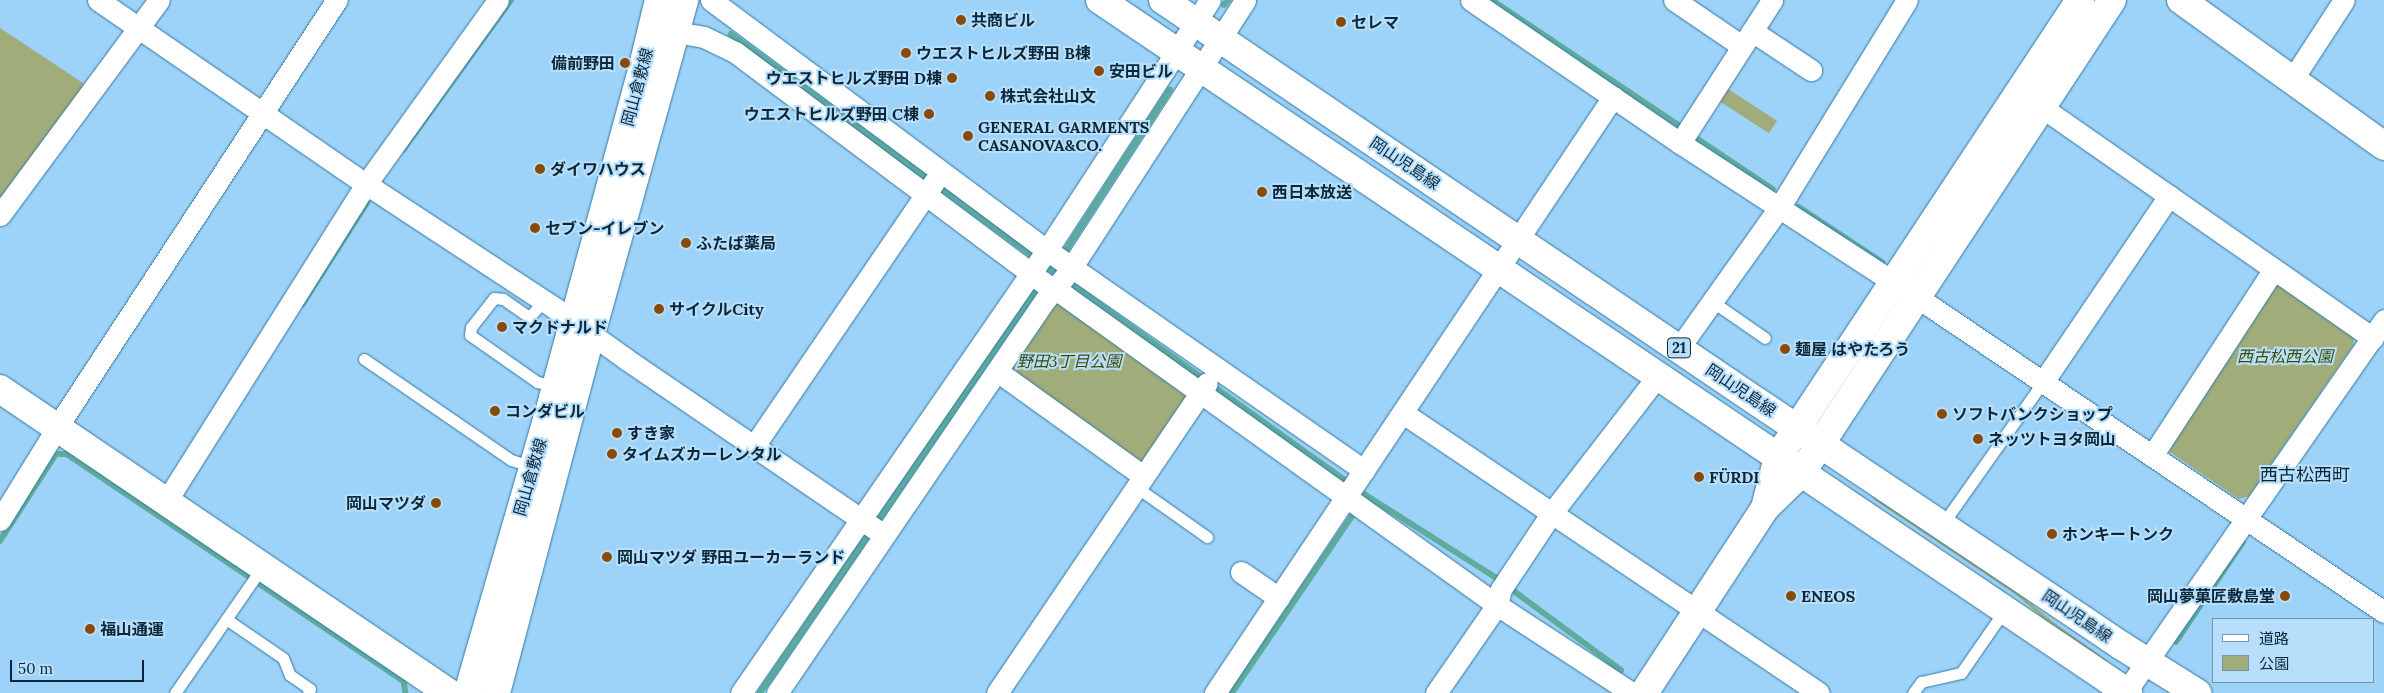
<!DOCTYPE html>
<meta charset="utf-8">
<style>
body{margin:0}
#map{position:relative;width:2384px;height:693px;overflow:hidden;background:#9ed3f9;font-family:Lora,"Noto Sans JP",serif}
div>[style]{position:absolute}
.green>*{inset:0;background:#a0ad7a;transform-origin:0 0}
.stream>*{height:5.5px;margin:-2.75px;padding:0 2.75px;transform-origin:2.75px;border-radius:2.75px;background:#5fac9d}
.roads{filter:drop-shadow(0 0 1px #3478a2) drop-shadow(0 0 1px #3478a2)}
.lane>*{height:11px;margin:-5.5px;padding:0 5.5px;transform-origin:5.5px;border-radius:5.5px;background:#fff}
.street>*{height:21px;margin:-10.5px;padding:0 10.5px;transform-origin:10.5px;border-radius:10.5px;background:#fff}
.secondary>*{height:28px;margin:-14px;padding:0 14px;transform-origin:14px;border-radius:14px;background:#fff}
.primary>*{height:28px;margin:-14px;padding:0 14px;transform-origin:14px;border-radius:14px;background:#fff}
.dots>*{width:14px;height:14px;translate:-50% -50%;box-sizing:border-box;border:2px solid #b7dffb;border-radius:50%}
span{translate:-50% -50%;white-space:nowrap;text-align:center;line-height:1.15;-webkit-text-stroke:4px #b7dffb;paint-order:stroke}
.shield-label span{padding:1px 4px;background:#b7dffb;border:1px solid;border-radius:4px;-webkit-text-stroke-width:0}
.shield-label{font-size:15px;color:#0b2739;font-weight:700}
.poi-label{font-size:16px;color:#0b2739;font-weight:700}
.left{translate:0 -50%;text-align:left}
.right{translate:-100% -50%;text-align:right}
.street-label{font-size:16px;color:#0b2739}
.park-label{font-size:16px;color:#3e4a04;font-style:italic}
.neighbourhood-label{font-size:18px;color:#0b2739}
.legend{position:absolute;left:2212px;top:618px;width:162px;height:65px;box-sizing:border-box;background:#b7dffb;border:1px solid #7295ad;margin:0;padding:6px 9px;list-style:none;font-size:15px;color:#0b2739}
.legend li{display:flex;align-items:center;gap:10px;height:25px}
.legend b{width:25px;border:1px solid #7295ad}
.scale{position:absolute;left:10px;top:660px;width:134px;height:22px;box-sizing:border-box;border:2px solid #0b2739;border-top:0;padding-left:6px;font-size:15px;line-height:18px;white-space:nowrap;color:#0b2739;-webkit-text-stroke:4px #b7dffb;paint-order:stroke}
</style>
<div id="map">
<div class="green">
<div style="clip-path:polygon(0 28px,86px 85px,0 201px)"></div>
<div style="left:1725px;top:87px;width:62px;height:15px;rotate:33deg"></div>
<div style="clip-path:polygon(2279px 282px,2353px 334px,2354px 344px,2249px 496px,2239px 499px,2167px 450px,2271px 283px)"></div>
<div style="clip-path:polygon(1060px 302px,1184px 391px,1185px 398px,1143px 461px,1134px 462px,1011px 373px,1010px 366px,1052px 303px)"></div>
<div style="clip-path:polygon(1873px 495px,2017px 592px,2052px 621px,2108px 661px,2107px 662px,2049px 623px,2015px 594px,1873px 499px)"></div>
</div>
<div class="stream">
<div style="left:1492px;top:0;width:226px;rotate:33.8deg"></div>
<div style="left:1224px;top:5px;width:6px;rotate:-51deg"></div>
<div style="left:731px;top:34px;width:378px;rotate:36.3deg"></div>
<div style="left:1698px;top:139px;width:90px;rotate:33.7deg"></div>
<div style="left:403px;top:150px;width:185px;rotate:-54.2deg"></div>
<div style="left:1799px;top:207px;width:100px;rotate:33.5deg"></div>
<div style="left:1062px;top:256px;width:198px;rotate:-57deg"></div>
<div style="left:1043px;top:264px;width:21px;rotate:35deg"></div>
<div style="left:1067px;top:281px;width:168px;rotate:35.6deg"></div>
<div style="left:302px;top:305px;width:121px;rotate:-57.5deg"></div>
<div style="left:1212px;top:385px;width:189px;rotate:35.5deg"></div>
<div style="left:1366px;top:495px;width:153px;rotate:32.4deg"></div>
<div style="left:1495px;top:577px;width:157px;rotate:36.4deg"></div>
<div style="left:0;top:541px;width:103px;rotate:-57.2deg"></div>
<div style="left:56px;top:454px;width:11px"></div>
<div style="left:67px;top:454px;width:406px;rotate:34deg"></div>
<div style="left:404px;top:681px;width:12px;rotate:81deg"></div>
<div style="left:2176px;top:642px;width:120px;rotate:-56.2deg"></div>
<div style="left:760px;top:693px;width:494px;rotate:-55.6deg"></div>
<div style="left:1232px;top:693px;width:215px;rotate:-55.8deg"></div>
</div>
<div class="roads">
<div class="lane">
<div style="left:544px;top:301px;width:22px;rotate:133deg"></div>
<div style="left:529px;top:317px;width:32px;rotate:-145deg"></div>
<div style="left:503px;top:299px;width:9px;rotate:-174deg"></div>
<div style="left:494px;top:298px;width:37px;rotate:128deg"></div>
<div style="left:471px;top:327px;width:8px;rotate:97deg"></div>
<div style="left:470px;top:335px;width:82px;rotate:35deg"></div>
<div style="left:537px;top:382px;width:19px;rotate:12deg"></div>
<div style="left:1713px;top:302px;width:63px;rotate:34.7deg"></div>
<div style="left:364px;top:359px;width:178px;rotate:34.5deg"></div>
<div style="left:511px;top:460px;width:24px;rotate:17deg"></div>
<div style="left:1136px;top:487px;width:87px;rotate:35.2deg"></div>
<div style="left:1942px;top:525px;width:175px;rotate:-54.8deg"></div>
<div style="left:226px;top:619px;width:69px;rotate:34.4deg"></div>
<div style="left:283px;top:658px;width:18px;rotate:68deg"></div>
<div style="left:290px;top:675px;width:24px;rotate:35deg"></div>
<div style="left:310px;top:689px;width:4px;rotate:117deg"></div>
<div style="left:175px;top:693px;width:155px;rotate:-55.3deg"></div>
<div style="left:1913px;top:693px;width:14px;rotate:-54deg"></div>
<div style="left:1921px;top:682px;width:41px;rotate:-12.7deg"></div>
<div style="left:1961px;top:673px;width:75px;rotate:-55.3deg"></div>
</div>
<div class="street">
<div style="left:98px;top:0;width:325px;rotate:34.5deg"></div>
<div style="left:366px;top:184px;width:227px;rotate:33.3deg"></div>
<div style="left:556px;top:309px;width:86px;rotate:35.5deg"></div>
<div style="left:626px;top:359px;width:312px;rotate:34.3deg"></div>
<div style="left:711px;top:0;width:419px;rotate:36.7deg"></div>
<div style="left:1047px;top:250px;width:386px;rotate:34.8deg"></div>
<div style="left:1471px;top:0;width:253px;rotate:34.4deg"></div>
<div style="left:1680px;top:143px;width:302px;rotate:33.1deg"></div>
<div style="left:1933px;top:308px;width:544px;rotate:33.98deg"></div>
<div style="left:1674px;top:0;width:82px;rotate:34.1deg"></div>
<div style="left:1752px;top:31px;width:71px;rotate:33.5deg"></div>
<div style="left:676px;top:32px;width:28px;rotate:10deg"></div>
<div style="left:704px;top:37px;width:34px;rotate:26deg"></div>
<div style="left:735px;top:52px;width:389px;rotate:36.8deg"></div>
<div style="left:1047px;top:285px;width:20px;rotate:30deg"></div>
<div style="left:1064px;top:295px;width:533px;rotate:35.6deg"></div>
<div style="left:1497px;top:605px;width:161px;rotate:33.1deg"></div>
<div style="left:2292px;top:80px;width:95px;rotate:-57deg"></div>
<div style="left:2030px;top:99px;width:418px;rotate:34.9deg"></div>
<div style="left:1680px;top:143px;width:170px;rotate:-57.2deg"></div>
<div style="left:0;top:215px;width:267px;rotate:-53.5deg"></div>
<div style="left:1679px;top:348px;width:172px;rotate:-54.5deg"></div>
<div style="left:1779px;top:208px;width:244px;rotate:-58.4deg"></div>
<div style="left:997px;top:371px;width:180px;rotate:35.7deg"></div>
<div style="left:2043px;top:382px;width:225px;rotate:-55.9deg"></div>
<div style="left:1403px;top:413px;width:501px;rotate:33.94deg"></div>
<div style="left:754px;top:446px;width:320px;rotate:-55.7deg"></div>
<div style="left:2152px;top:456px;width:223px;rotate:-56.9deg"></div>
<div style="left:167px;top:500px;width:373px;rotate:-57.8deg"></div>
<div style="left:366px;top:184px;width:226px;rotate:-54.3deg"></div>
<div style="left:0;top:520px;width:120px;rotate:-58.3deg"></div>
<div style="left:63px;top:418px;width:500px;rotate:-56.8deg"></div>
<div style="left:1241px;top:572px;width:46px;rotate:34.4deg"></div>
<div style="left:741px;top:693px;width:538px;rotate:-55.37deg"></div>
<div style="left:1047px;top:250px;width:298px;rotate:-56.9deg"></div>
<div style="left:777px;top:693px;width:477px;rotate:-55.7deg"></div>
<div style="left:1046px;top:299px;width:34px;rotate:-50deg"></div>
<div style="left:1068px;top:273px;width:325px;rotate:-57deg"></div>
<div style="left:997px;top:693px;width:374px;rotate:-55.9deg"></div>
<div style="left:1215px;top:693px;width:717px;rotate:-56.27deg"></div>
<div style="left:1436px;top:693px;width:107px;rotate:-55.3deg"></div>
<div style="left:1497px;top:605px;width:16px;rotate:-76deg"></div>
<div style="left:1501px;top:589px;width:90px;rotate:-56.3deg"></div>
<div style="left:1551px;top:514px;width:173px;rotate:-52.3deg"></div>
<div style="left:2125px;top:693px;width:454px;rotate:-55.2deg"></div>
</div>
<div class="secondary">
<div style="left:2181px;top:0;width:250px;rotate:35.7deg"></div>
<div style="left:0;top:389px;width:542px;rotate:34.1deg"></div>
<div style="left:1765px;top:508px;width:53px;rotate:-75.7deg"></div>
<div style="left:1778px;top:457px;width:548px;rotate:-56.54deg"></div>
<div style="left:468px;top:693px;width:307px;rotate:-73.9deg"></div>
<div style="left:553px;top:398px;width:344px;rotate:-74.8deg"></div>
<div style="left:643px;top:66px;width:68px;rotate:-76.4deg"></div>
<div style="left:496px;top:693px;width:371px;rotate:-75.2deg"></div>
<div style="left:591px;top:334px;width:347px;rotate:-74.4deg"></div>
<div style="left:1644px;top:693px;width:221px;rotate:-56.8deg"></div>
<div style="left:1765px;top:508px;width:50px;rotate:-44.2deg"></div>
<div style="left:1801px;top:473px;width:36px;rotate:-56deg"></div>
<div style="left:1821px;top:443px;width:530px;rotate:-56.7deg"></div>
</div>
<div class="primary">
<div style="left:1100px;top:0;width:1240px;rotate:33.98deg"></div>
<div style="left:1163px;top:0;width:716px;rotate:34.07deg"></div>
<div style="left:1756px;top:401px;width:440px;rotate:33.8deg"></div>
<div style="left:2122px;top:646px;width:89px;rotate:32.1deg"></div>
</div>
</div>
<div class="dots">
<div style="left:961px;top:20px;background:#874a08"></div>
<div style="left:1341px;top:22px;background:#874a08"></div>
<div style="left:906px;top:53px;background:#874a08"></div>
<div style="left:625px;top:63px;background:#874a08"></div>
<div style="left:1099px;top:71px;background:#874a08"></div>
<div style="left:952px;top:78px;background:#874a08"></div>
<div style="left:990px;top:96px;background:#874a08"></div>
<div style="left:929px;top:114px;background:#874a08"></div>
<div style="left:968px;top:136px;background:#874a08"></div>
<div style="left:540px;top:169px;background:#874a08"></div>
<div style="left:1262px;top:192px;background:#874a08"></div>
<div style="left:535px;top:228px;background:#874a08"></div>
<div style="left:686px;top:243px;background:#874a08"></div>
<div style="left:659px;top:309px;background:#874a08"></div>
<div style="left:502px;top:327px;background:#874a08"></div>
<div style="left:1785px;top:349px;background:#874a08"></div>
<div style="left:495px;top:411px;background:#874a08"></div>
<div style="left:1942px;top:414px;background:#874a08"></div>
<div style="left:617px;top:433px;background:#874a08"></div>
<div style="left:1978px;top:439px;background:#874a08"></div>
<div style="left:612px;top:454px;background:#874a08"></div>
<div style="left:1699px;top:477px;background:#874a08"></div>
<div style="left:436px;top:503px;background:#874a08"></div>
<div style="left:2052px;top:534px;background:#874a08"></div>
<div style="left:607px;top:557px;background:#874a08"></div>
<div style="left:1791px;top:596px;background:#874a08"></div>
<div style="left:2285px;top:596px;background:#874a08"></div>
<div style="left:90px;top:629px;background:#874a08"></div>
</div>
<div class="shield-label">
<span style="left:1679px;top:348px">21</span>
</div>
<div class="poi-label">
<span class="left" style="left:971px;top:20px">共商ビル</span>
<span class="left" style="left:1351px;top:22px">セレマ</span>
<span class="left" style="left:916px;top:53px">ウエストヒルズ野田 B棟</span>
<span class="right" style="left:615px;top:63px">備前野田</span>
<span class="left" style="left:1109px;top:71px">安田ビル</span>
<span class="right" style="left:942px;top:78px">ウエストヒルズ野田 D棟</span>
<span class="left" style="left:1000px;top:96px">株式会社山文</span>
<span class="right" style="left:919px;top:114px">ウエストヒルズ野田 C棟</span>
<span class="left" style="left:978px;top:136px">GENERAL GARMENTS<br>CASANOVA&amp;CO.</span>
<span class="left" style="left:550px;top:169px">ダイワハウス</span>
<span class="left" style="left:1272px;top:192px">西日本放送</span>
<span class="left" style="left:545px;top:228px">セブン-イレブン</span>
<span class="left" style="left:696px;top:243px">ふたば薬局</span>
<span class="left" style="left:669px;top:309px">サイクルCity</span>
<span class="left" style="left:512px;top:327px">マクドナルド</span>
<span class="left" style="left:1795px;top:349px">麺屋 はやたろう</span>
<span class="left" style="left:505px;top:411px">コンダビル</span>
<span class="left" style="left:1952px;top:414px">ソフトバンクショップ</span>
<span class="left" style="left:627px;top:433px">すき家</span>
<span class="left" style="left:1988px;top:439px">ネッツトヨタ岡山</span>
<span class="left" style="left:622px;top:454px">タイムズカーレンタル</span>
<span class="left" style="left:1709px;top:477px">FÜRDI</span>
<span class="right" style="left:426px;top:503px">岡山マツダ</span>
<span class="left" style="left:2062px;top:534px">ホンキートンク</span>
<span class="left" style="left:617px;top:557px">岡山マツダ 野田ユーカーランド</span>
<span class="left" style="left:1801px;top:596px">ENEOS</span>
<span class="right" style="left:2275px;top:596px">岡山夢菓匠敷島堂</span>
<span class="left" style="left:100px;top:629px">福山通運</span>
</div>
<div class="street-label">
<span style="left:637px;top:87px;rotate:-75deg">岡山倉敷線</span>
<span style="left:1405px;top:163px;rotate:34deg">岡山児島線</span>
<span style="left:1741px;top:390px;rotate:34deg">岡山児島線</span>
<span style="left:530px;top:477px;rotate:-74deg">岡山倉敷線</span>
<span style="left:2077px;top:616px;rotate:34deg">岡山児島線</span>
</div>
<div class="park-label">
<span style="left:2285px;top:356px">西古松西公園</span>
<span style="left:1069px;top:361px">野田3丁目公園</span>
</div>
<div class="neighbourhood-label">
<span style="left:2305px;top:475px">西古松西町</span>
</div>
<ul class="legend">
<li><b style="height:6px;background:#fff"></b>道路</li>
<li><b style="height:14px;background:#a0ad7a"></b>公園</li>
</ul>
<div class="scale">50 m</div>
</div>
